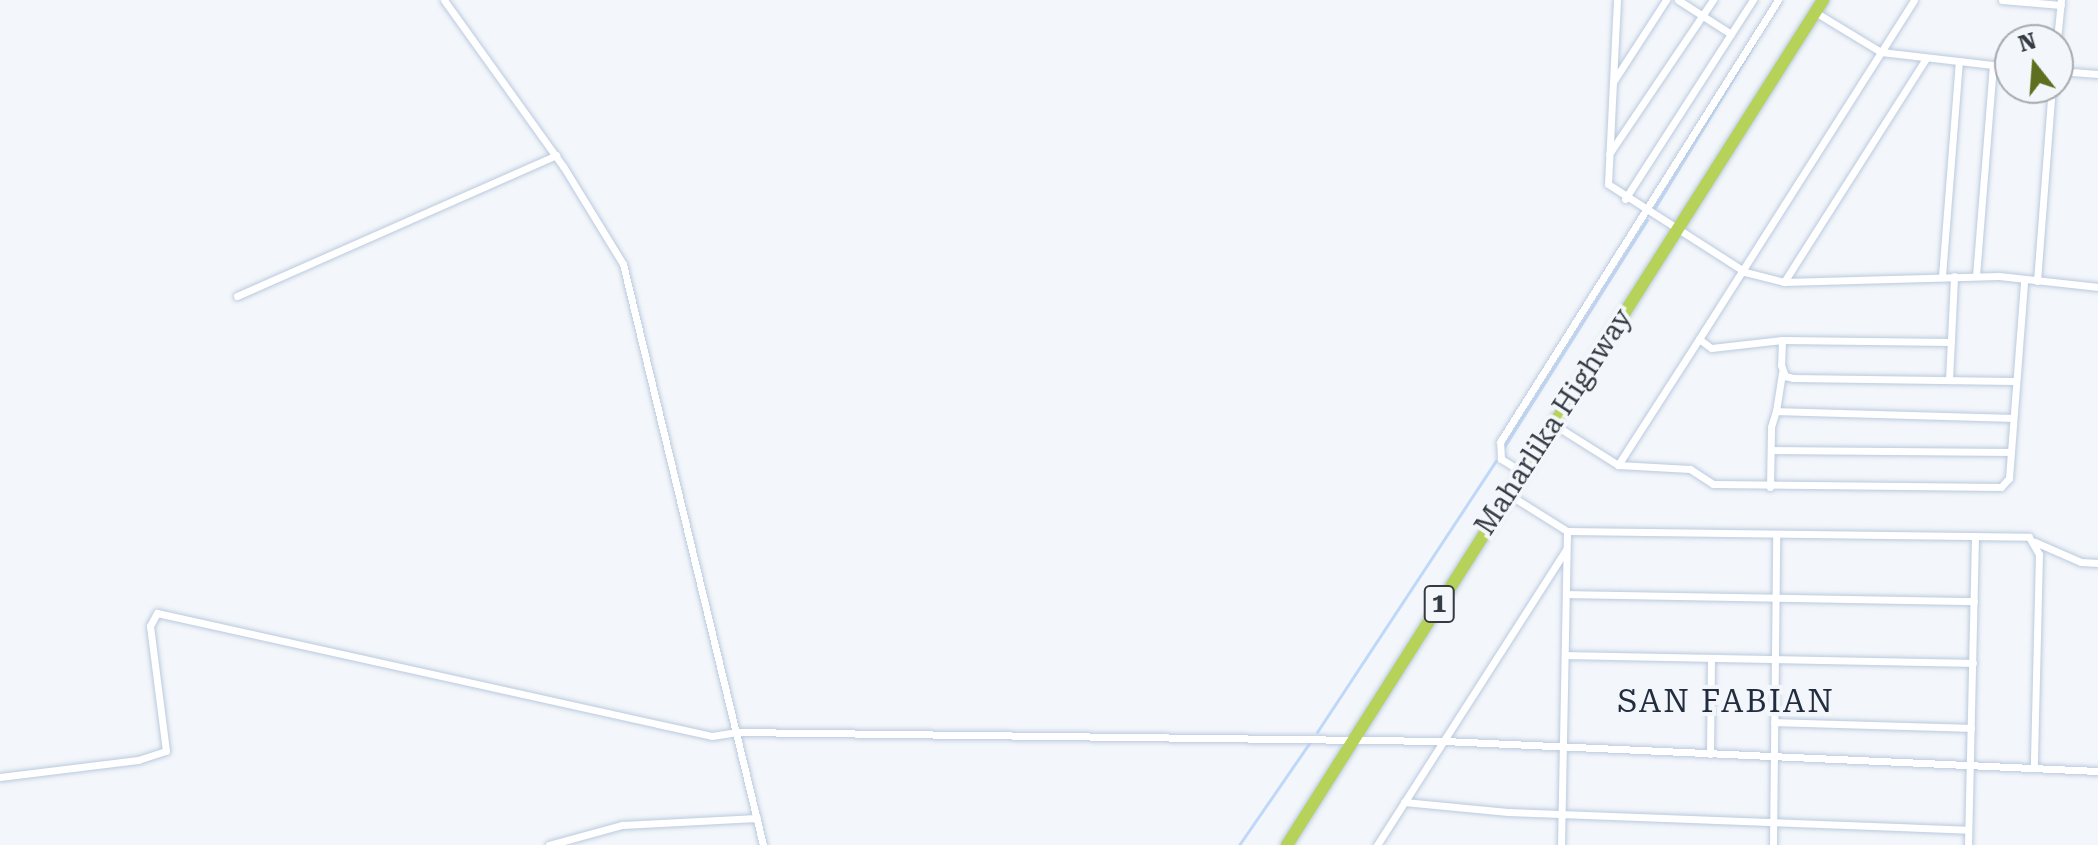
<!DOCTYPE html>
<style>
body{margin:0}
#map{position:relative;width:2098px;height:845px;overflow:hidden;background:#f3f6fa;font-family:"Roboto Serif",serif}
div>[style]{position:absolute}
.stream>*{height:3px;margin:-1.5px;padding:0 1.5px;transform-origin:1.5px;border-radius:1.5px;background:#bfd8f9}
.roads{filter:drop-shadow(0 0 2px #bacadf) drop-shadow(0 0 2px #bacadf)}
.minor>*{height:7px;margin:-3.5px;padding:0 3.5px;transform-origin:3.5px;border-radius:3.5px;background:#fff}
.trunk>*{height:12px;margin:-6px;padding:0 6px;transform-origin:6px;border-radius:6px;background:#b6d258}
span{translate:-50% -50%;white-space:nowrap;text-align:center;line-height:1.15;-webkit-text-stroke:8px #f3f6fa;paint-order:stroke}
.shield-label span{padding:2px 6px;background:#f3f6fa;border:2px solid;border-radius:6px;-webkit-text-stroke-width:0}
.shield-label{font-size:26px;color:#343b43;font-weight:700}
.street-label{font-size:28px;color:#343b43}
.quarter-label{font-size:32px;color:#222e3f;letter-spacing:2px}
.north{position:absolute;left:1994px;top:24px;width:80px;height:80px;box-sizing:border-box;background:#f3f6fa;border:2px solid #a7abb1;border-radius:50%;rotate:343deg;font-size:22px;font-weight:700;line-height:32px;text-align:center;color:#343b43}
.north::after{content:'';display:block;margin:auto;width:28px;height:36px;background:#5d701f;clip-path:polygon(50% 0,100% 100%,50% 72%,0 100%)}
</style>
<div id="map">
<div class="stream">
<div style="left:1654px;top:209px;width:193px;rotate:-58.8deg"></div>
<div style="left:1502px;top:450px;width:272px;rotate:-57.8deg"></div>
<div style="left:1317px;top:732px;width:325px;rotate:-56.6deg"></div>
<div style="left:1239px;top:845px;width:125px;rotate:-55.4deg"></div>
</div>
<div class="roads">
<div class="minor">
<div style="left:444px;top:0;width:204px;rotate:54.4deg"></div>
<div style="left:563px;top:166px;width:115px;rotate:58.5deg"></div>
<div style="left:623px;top:264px;width:598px;rotate:76.45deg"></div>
<div style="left:1617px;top:0;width:184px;rotate:92.8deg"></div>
<div style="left:1608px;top:184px;width:163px;rotate:32.7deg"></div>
<div style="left:1745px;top:272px;width:40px;rotate:14.4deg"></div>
<div style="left:1784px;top:282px;width:215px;rotate:-1.6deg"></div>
<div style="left:1999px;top:276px;width:100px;rotate:6.3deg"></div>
<div style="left:1678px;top:0;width:63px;rotate:32.7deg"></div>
<div style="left:2002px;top:0;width:59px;rotate:4.8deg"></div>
<div style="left:1815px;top:12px;width:77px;rotate:31.2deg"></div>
<div style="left:1881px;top:52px;width:130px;rotate:6.6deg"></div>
<div style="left:2057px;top:40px;width:40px;rotate:-84.3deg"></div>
<div style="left:2058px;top:71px;width:40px;rotate:4.3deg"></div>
<div style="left:1613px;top:82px;width:98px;rotate:-57.1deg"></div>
<div style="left:1609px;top:154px;width:186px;rotate:-56deg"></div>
<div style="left:1625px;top:199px;width:237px;rotate:-57.3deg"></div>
<div style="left:1942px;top:276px;width:215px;rotate:-85.5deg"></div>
<div style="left:1976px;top:276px;width:211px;rotate:-85.4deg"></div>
<div style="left:2037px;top:281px;width:194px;rotate:-85.6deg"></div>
<div style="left:1784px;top:282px;width:265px;rotate:-57.6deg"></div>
<div style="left:237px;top:296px;width:349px;rotate:-23.8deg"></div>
<div style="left:1782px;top:340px;width:71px;rotate:173.6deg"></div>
<div style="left:1711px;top:348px;width:15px;rotate:-143deg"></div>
<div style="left:1699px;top:339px;width:401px;rotate:-57.6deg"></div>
<div style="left:1951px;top:342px;width:169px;rotate:-179.3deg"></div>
<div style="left:1782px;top:340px;width:25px;rotate:92deg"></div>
<div style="left:1781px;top:365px;width:12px;rotate:70deg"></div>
<div style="left:1785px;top:376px;width:8px;rotate:14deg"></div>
<div style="left:1793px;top:378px;width:220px;rotate:0.8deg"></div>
<div style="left:1949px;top:380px;width:104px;rotate:-87.2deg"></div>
<div style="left:1776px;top:411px;width:39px;rotate:-81deg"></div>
<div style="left:1553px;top:424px;width:77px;rotate:32.2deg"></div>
<div style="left:1618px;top:465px;width:72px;rotate:3.2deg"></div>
<div style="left:1690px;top:469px;width:27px;rotate:33deg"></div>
<div style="left:1713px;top:484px;width:288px;rotate:0.6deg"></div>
<div style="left:2001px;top:487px;width:12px;rotate:-48deg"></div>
<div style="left:2009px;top:478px;width:198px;rotate:-85.6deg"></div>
<div style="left:1771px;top:450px;width:239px;rotate:0.5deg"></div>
<div style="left:1618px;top:465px;width:150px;rotate:-57.3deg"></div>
<div style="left:1522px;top:472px;width:25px;rotate:-148deg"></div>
<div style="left:1501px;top:459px;width:17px;rotate:-93deg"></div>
<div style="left:1500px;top:442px;width:522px;rotate:-57.83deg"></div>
<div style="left:1770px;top:487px;width:60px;rotate:-89deg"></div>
<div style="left:1771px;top:427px;width:17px;rotate:-73deg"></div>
<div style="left:1776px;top:411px;width:235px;rotate:1.7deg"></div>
<div style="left:1508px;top:494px;width:70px;rotate:32.1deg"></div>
<div style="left:1567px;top:531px;width:462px;rotate:0.7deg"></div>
<div style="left:2029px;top:537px;width:20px;rotate:60deg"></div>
<div style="left:2039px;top:554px;width:212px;rotate:91.4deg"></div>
<div style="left:2035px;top:542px;width:50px;rotate:23.5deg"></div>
<div style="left:2081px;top:562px;width:17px;rotate:3deg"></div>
<div style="left:1566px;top:594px;width:408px;rotate:1deg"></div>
<div style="left:1566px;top:655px;width:407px;rotate:1.1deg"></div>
<div style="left:1774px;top:722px;width:197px;rotate:1.7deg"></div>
<div style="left:1710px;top:754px;width:93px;rotate:-89.4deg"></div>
<div style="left:0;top:777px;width:139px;rotate:-7deg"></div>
<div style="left:138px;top:760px;width:29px;rotate:-18deg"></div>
<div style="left:166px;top:751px;width:126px;rotate:-97.3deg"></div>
<div style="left:150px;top:626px;width:15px;rotate:-62deg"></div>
<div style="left:157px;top:613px;width:568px;rotate:12.5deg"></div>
<div style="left:712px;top:736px;width:24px;rotate:-9deg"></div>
<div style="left:736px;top:732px;width:708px;rotate:0.73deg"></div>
<div style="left:1444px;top:741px;width:655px;rotate:2.63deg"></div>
<div style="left:1404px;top:802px;width:104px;rotate:5.5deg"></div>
<div style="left:1508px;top:812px;width:460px;rotate:2.2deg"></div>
<div style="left:549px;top:845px;width:76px;rotate:-15.3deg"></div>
<div style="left:622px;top:825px;width:135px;rotate:-3deg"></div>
<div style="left:1377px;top:845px;width:351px;rotate:-57.4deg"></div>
<div style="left:1561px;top:845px;width:314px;rotate:-88.9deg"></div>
<div style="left:1773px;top:845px;width:309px;rotate:-89.4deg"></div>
<div style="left:1968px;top:845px;width:309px;rotate:-88.7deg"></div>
</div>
<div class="trunk">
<div style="left:1287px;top:845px;width:1001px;rotate:-57.61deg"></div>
</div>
</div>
<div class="shield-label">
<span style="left:1439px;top:604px">1</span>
</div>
<div class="street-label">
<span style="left:1554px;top:422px;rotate:-57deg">Maharlika Highway</span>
</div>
<div class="quarter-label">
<span style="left:1726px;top:701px">SAN FABIAN</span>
</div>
<div class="north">N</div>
</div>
